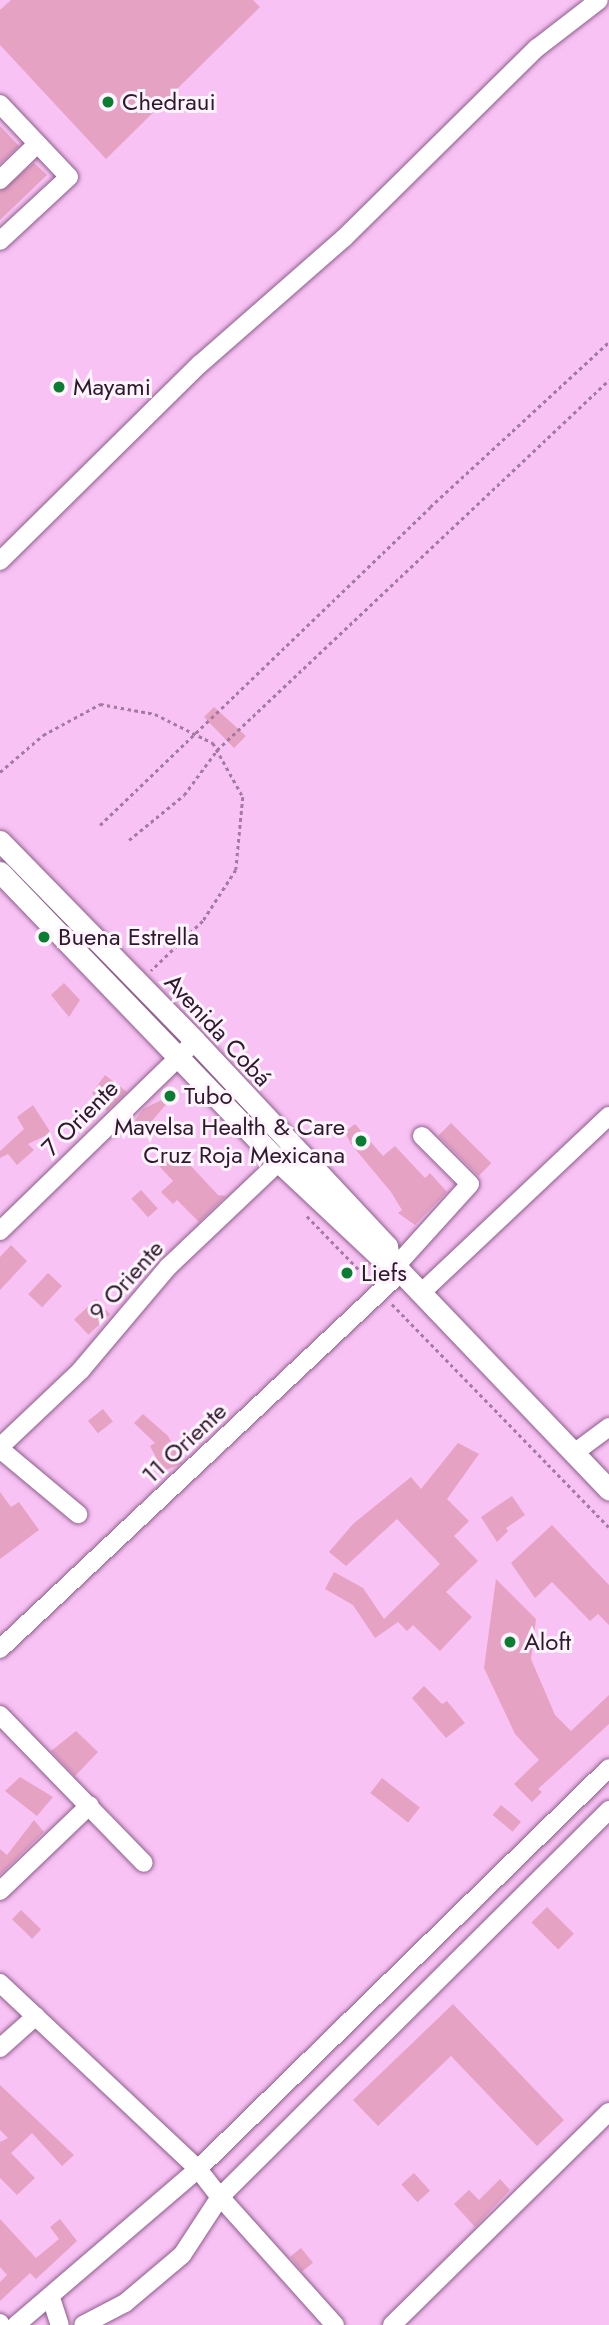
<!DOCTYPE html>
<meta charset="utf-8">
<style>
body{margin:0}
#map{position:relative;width:609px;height:2325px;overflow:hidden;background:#f8c2f4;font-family:Jost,sans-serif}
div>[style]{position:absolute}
.building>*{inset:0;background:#e5a2c3;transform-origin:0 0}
.path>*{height:2.5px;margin-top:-1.25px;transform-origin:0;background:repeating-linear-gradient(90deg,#a27ba0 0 3.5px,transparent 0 7px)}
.roads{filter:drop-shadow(0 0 2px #8d5d8b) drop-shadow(0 0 2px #8d5d8b)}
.minor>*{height:18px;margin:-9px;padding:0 9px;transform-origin:9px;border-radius:9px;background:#fff}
.major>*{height:21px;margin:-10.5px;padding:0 10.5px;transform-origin:10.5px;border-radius:10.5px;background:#fff}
.dots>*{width:19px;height:19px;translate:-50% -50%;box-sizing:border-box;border:4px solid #fff4fe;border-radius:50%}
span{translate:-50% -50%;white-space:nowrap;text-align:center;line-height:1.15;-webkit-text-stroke:6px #fff4fe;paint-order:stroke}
.poi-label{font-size:24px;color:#2c192b}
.left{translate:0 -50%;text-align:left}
.right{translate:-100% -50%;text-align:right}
.street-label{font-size:24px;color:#2c192b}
</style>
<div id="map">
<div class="building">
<div style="clip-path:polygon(11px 0,253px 0,260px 7px,106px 159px,0 45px,0 10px)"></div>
<div style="clip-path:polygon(0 126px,19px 146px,0 164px)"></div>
<div style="clip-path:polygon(34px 163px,47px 175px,0 220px,0 191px)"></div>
<div style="clip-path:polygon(214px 707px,246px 736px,234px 748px,204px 717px)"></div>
<div style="clip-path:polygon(64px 983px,80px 1000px,69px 1017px,51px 995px)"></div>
<div style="clip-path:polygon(105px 1075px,127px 1092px,107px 1111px,92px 1093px)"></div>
<div style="clip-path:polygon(176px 1093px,145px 1129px,135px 1120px,143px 1109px)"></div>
<div style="clip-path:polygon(33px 1105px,51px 1133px,28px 1144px,34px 1150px,17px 1165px,8px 1154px,0 1158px,0 1151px,24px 1129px,17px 1117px)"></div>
<div style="left:451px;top:1123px;width:57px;height:18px;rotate:45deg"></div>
<div style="clip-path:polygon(355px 1124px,383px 1156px,395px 1146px,425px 1178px,430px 1173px,447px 1192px,415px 1225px,398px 1213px,402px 1210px,391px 1192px,351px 1144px,345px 1132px)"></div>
<div style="clip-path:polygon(176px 1150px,218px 1195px,226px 1196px,199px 1222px,177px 1200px,173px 1204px,161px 1192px,173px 1181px,159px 1166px)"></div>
<div style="left:141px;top:1190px;width:25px;height:13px;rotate:48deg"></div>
<div style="clip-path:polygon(11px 1245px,27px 1261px,0 1290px,0 1257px)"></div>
<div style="left:48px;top:1273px;width:19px;height:29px;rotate:43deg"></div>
<div style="left:96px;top:1299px;width:21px;height:30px;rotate:47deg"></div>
<div style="left:103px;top:1409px;width:16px;height:19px;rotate:52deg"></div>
<div style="clip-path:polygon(143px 1414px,168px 1436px,182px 1463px,179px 1465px,163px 1471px,150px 1446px,155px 1443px,134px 1423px)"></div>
<div style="clip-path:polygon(458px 1443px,479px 1454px,447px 1499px,469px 1521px,454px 1536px,478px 1561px,446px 1592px,472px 1617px,440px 1651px,413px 1625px,407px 1631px,398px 1622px,375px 1638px,353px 1605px,325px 1589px,334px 1572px,363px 1588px,384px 1619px,440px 1564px,397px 1519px,346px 1566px,329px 1552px,353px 1524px,411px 1477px,421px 1489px)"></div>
<div style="clip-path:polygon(0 1492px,11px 1507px,19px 1502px,39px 1530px,0 1559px)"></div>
<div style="clip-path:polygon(512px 1496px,525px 1515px,506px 1528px,508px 1531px,497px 1542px,481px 1517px)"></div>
<div style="clip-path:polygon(552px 1525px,609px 1585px,609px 1625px,598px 1614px,590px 1621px,552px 1582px,535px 1598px,511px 1563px)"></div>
<div style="clip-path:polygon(496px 1579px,536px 1619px,531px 1659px,555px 1715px,571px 1731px,609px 1695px,609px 1724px,538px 1789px,542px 1792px,532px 1802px,514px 1784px,539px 1760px,515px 1734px,484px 1668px)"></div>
<div style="clip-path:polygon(424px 1686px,442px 1704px,447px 1701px,465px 1723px,446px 1738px,412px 1698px)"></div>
<div style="clip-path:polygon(76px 1731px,98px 1752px,75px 1776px,51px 1751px)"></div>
<div style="clip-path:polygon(20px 1777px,53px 1797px,37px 1816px,5px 1791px)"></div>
<div style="left:382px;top:1778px;width:48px;height:19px;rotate:38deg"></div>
<div style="left:501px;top:1805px;width:26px;height:13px;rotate:40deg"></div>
<div style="clip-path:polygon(34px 1820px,44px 1832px,0 1875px,0 1849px,7px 1855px)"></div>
<div style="left:547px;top:1907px;width:38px;height:22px;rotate:45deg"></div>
<div style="left:21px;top:1910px;width:28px;height:13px;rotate:44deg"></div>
<div style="clip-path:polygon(453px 2004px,564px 2120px,537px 2146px,451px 2056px,378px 2126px,353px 2100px)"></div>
<div style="clip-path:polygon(0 2085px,74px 2155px,62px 2166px,32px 2133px,11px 2153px,35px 2178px,17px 2195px,0 2178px,0 2142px,8px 2138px,0 2130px)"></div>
<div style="left:414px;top:2173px;width:24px;height:17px;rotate:48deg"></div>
<div style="clip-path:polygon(500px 2179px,510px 2190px,475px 2227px,454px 2204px,469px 2190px,479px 2200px)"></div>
<div style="clip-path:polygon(0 2219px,36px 2258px,59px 2239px,50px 2227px,60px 2219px,77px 2241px,36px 2279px,30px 2273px,0 2301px,0 2282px,7px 2275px,0 2267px)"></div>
<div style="left:301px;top:2248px;width:19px;height:14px;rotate:51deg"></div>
</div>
<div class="path">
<div style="left:0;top:772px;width:57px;rotate:-40.7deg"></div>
<div style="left:43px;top:735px;width:65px;rotate:-28.5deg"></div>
<div style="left:100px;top:704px;width:56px;rotate:10.3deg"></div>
<div style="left:155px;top:714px;width:65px;rotate:26.6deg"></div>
<div style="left:213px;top:743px;width:62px;rotate:60.9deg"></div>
<div style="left:243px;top:797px;width:73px;rotate:95.5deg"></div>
<div style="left:236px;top:870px;width:61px;rotate:122.9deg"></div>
<div style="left:203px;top:921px;width:72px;rotate:136.1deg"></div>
<div style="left:100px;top:825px;width:458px;rotate:-43.9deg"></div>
<div style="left:430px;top:507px;width:243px;rotate:-42.7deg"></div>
<div style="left:129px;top:840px;width:71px;rotate:-39.3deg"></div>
<div style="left:184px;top:795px;width:56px;rotate:-53.7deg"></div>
<div style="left:217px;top:750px;width:539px;rotate:-43.35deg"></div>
<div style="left:307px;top:1216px;width:88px;rotate:45.9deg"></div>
<div style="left:392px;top:1304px;width:311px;rotate:45.8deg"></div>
</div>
<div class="roads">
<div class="minor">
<div style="left:0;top:104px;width:100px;rotate:46.6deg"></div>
<div style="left:69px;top:177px;width:94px;rotate:137.2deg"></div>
<div style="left:0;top:180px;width:52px;rotate:-44.2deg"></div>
<div style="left:0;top:561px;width:281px;rotate:-44.6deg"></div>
<div style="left:200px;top:364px;width:191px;rotate:-41.2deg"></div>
<div style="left:344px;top:238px;width:271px;rotate:-44.6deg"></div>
<div style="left:537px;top:48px;width:78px;rotate:-37.7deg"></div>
<div style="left:0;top:1231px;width:262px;rotate:-44.2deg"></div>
<div style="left:396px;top:1266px;width:110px;rotate:-47.9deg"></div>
<div style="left:470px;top:1184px;width:68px;rotate:-135deg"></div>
<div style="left:421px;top:1293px;width:258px;rotate:-43.3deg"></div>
<div style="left:0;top:1447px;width:112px;rotate:-43.5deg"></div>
<div style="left:81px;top:1370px;width:135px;rotate:-49.8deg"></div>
<div style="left:168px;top:1267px;width:164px;rotate:-43.5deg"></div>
<div style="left:0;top:1449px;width:102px;rotate:39.8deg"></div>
<div style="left:574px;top:1453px;width:44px;rotate:-36.6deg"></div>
<div style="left:0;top:1649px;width:550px;rotate:-43.23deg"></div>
<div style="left:0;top:1715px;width:206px;rotate:45.8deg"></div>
<div style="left:0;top:1891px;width:124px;rotate:-43.7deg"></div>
<div style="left:0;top:1983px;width:272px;rotate:43.2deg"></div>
<div style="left:198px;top:2169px;width:36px;rotate:52deg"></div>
<div style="left:220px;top:2197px;width:69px;rotate:123.2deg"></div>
<div style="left:182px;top:2255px;width:75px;rotate:139.9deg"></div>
<div style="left:125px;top:2303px;width:47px;rotate:152.4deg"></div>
<div style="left:0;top:2048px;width:48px;rotate:-41.6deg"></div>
<div style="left:51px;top:2298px;width:28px;rotate:72deg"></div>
<div style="left:0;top:2323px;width:2px;rotate:63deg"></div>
<div style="left:16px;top:2325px;width:240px;rotate:-40.6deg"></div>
<div style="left:198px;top:2169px;width:574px;rotate:-44.29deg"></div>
<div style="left:335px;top:2325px;width:172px;rotate:-131.9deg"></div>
<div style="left:220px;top:2197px;width:549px;rotate:-44.85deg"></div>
<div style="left:392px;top:2325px;width:304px;rotate:-44.5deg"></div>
</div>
<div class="major">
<div style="left:0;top:841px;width:279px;rotate:45.7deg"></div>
<div style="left:195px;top:1041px;width:281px;rotate:46.9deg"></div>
<div style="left:387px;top:1246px;width:12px;rotate:81deg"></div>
<div style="left:389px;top:1258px;width:18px;rotate:49deg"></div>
<div style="left:401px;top:1272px;width:301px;rotate:46.3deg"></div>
<div style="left:0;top:872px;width:402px;rotate:46.1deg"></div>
<div style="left:279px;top:1162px;width:139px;rotate:43.2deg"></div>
</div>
</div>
<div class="dots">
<div style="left:108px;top:102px;background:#0b7d33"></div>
<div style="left:59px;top:387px;background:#0b7d33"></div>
<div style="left:44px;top:937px;background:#0b7d33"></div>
<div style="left:170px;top:1096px;background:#0b7d33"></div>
<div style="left:361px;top:1141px;background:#0b7d33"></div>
<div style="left:347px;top:1273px;background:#0b7d33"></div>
<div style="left:510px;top:1642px;background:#0b7d33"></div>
</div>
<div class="poi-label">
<span class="left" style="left:122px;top:102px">Chedraui</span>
<span class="left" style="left:73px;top:387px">Mayami</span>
<span class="left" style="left:58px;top:937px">Buena Estrella</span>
<span class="left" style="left:184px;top:1096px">Tubo</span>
<span class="right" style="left:345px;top:1141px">Mavelsa Health &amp; Care<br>Cruz Roja Mexicana</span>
<span class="left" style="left:361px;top:1273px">Liefs</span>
<span class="left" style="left:524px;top:1642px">Aloft</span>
</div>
<div class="street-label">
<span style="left:218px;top:1030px;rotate:47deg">Avenida Cobá</span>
<span style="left:80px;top:1118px;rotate:-45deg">7 Oriente</span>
<span style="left:126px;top:1280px;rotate:-48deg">9 Oriente</span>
<span style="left:184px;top:1443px;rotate:-43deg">11 Oriente</span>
</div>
</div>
